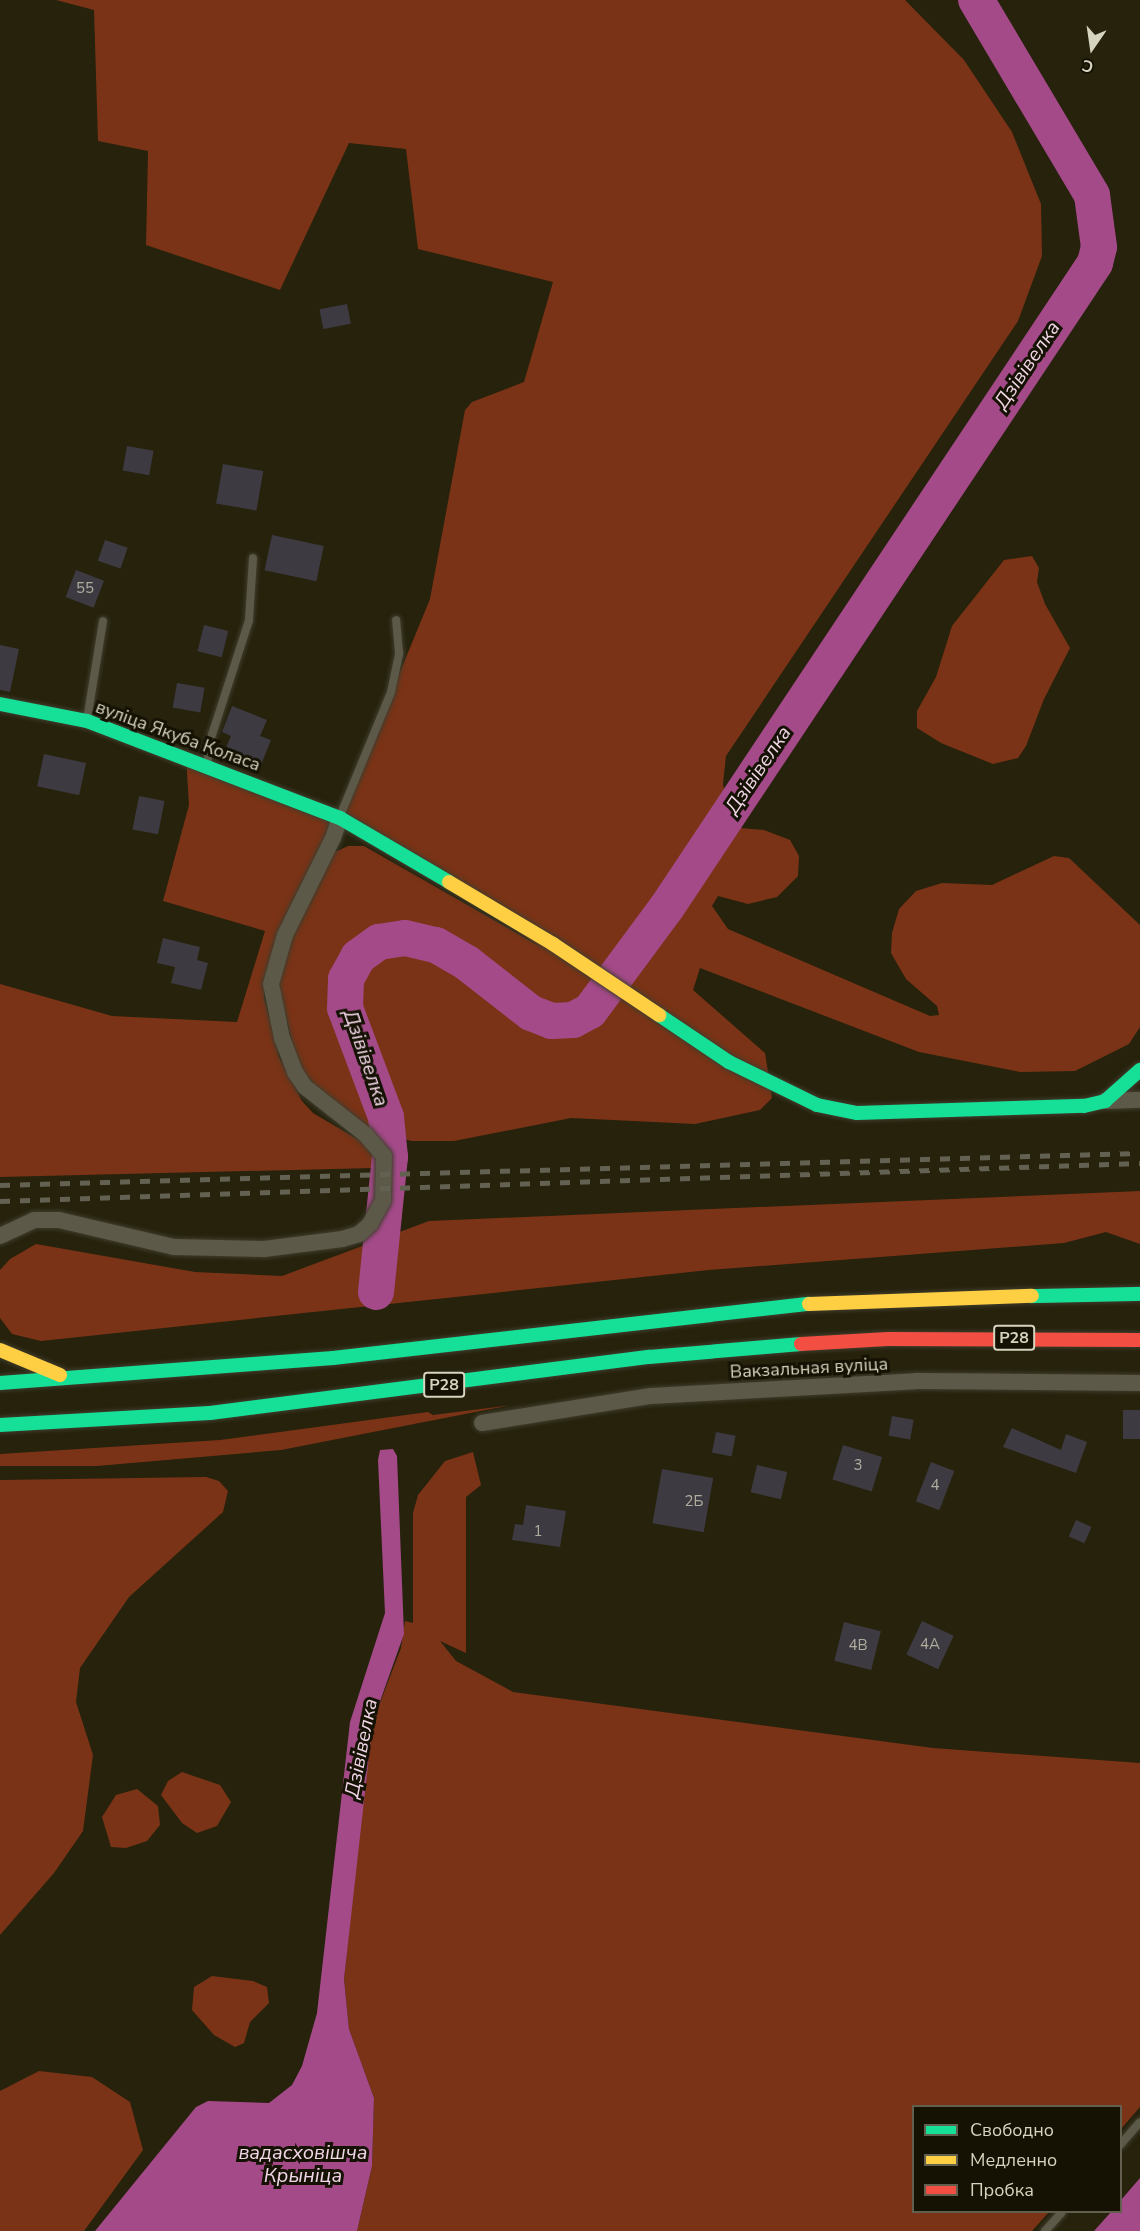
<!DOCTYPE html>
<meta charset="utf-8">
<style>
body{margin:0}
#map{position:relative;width:1140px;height:2231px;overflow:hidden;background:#26220c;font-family:"Nunito Sans",sans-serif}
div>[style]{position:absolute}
.green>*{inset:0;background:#7a3316}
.water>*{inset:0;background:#a44a89}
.river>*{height:36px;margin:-18px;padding:0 18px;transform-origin:18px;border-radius:18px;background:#a44a89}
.building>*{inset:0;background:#3d3a42;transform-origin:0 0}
.roads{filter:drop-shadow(0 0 2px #403d2d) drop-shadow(0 0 2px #403d2d)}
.lane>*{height:8px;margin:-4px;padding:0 4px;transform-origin:4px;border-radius:4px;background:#5c5948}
.street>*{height:16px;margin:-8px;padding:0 8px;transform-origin:8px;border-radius:8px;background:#5c5948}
.fast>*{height:14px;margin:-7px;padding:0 7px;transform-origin:7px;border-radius:7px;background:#16e098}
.slow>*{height:14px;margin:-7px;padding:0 7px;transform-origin:7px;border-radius:7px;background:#ffcf43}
.jam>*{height:14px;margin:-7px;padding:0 7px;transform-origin:7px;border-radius:7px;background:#f24e42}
.rail>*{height:4.5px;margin-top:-2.25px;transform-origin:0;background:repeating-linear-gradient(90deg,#636152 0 10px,transparent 0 20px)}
span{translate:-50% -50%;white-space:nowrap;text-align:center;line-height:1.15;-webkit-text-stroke:6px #151204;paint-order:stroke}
.number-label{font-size:15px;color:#b0ad9f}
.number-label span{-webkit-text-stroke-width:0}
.shield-label span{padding:2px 4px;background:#151204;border:2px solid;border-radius:4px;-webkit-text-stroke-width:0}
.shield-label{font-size:16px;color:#d6d3be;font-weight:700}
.street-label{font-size:18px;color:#d6d3be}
.water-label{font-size:20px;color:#f1d6e7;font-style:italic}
.legend{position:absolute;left:912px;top:2105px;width:210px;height:108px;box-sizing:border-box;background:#151204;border:2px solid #625f4e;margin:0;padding:8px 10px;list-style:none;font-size:18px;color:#d6d3be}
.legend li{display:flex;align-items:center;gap:12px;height:30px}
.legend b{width:30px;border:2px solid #625f4e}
.north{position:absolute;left:1062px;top:18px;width:60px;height:60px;-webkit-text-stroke:4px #151204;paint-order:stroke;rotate:193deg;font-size:16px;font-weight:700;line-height:24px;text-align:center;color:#d6d3be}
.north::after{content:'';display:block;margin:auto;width:21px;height:27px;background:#d6d3be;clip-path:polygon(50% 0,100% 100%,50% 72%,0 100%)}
</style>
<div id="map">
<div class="green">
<div style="clip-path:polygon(56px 0,905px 0,964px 60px,1012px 132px,1041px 204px,1042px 256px,1018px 321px,726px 756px,723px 784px,731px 822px,740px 828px,764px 830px,790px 840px,799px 856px,798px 876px,777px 897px,748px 904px,718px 896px,712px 906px,728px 929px,930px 1016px,939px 1015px,937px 1006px,906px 979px,891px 953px,892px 933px,899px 909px,916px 891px,942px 883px,992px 885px,1054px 856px,1069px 858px,1140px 925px,1140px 1027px,1129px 1044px,1075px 1071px,1020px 1072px,919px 1052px,700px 968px,693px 990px,765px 1053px,772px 1098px,760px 1110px,695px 1124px,571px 1118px,454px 1141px,411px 1141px,368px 1128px,299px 1072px,278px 982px,289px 938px,333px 853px,348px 846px,364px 846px,541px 947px,340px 818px,430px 599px,465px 410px,472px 402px,524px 382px,553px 282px,418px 249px,406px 149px,349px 143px,280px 290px,146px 245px,148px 151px,98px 141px,94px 10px)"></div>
<div style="clip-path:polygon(1032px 556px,1039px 568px,1037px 582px,1045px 604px,1070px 648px,1044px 699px,1026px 746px,1018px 758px,993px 764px,941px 743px,917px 728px,917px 711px,936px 677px,952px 626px,1004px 560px)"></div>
<div style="clip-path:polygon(186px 757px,335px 823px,266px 972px,264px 997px,279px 1057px,302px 1101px,313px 1113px,369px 1146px,375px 1158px,375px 1168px,0 1177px,0 984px,112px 1016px,237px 1022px,265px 931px,163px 901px,189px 805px)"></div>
<div style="clip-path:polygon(1140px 1191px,1140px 1244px,1106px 1232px,1064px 1243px,709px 1270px,41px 1341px,12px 1334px,0 1318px,0 1270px,10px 1259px,36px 1244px,195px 1272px,282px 1276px,429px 1221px)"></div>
<div style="clip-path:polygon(511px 1405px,281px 1450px,97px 1466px,0 1466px,0 1454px,220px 1440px,428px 1412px,433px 1415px)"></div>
<div style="clip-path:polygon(473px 1452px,481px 1485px,466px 1497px,466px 1653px,440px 1641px,456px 1661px,513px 1692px,933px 1748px,1140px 1763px,1140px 2107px,1121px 2129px,1120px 2106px,914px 2106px,914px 2212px,1049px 2212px,1032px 2231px,357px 2231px,372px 2166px,374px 2098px,349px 2029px,344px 1979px,367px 1752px,373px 1721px,401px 1648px,405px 1621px,413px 1623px,413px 1513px,418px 1495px,445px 1461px)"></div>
<div style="clip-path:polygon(206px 1477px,219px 1481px,228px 1491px,223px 1512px,129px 1597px,80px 1668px,76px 1702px,93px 1755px,83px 1831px,54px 1873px,0 1935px,0 1480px)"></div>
<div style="clip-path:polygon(182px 1772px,220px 1785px,231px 1802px,217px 1826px,197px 1833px,182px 1823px,161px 1795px,168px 1781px)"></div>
<div style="clip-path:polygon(137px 1789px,158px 1806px,160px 1825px,147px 1841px,126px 1848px,111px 1847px,102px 1817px,116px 1795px)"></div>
<div style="clip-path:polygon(212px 1976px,253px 1981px,267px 1987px,269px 2003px,250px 2022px,244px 2043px,235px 2047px,214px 2035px,192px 2010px,194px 1987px)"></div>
<div style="clip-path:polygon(39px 2071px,92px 2077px,130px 2102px,143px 2150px,84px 2231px,0 2231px,0 2091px)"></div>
</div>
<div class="water">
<div style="clip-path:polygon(393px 1449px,397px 1456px,404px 1634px,373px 1721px,344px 1979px,349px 2029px,374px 2098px,372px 2166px,357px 2231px,95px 2231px,196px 2107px,208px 2101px,269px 2103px,292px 2085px,302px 2066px,317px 2013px,350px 1722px,385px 1613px,378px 1460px,380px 1450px)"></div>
<div style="clip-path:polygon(1140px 2178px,1140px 2231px,1094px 2231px,1111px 2212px,1120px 2212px,1121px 2200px)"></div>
</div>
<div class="river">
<div style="left:376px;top:1292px;width:136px;rotate:-84.1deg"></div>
<div style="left:390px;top:1157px;width:40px;rotate:-95.7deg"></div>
<div style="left:386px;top:1117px;width:116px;rotate:-110.6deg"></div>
<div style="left:345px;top:1008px;width:29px;rotate:-88deg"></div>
<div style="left:346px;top:979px;width:25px;rotate:-61deg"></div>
<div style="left:358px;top:957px;width:26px;rotate:-36deg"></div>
<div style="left:379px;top:942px;width:26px;rotate:-9deg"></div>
<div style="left:405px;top:938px;width:32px;rotate:13deg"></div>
<div style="left:436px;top:945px;width:36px;rotate:30deg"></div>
<div style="left:467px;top:963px;width:81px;rotate:38deg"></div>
<div style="left:531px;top:1013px;width:22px;rotate:21deg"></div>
<div style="left:552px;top:1021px;width:21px;rotate:-3deg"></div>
<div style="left:573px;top:1020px;width:19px;rotate:-28deg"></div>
<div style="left:590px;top:1011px;width:129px;rotate:-53.5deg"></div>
<div style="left:667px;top:907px;width:773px;rotate:-56.39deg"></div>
<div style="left:1095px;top:263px;width:16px;rotate:-76deg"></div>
<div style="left:1099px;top:247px;width:52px;rotate:-97.7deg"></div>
<div style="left:1092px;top:195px;width:227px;rotate:-120.7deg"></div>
</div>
<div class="building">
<div style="left:347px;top:304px;width:20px;height:28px;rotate:79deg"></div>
<div style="left:127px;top:446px;width:27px;height:25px;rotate:10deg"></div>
<div style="left:223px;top:464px;width:41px;height:40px;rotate:10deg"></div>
<div style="left:272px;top:535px;width:53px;height:36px;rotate:12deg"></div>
<div style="left:105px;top:540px;width:24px;height:22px;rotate:19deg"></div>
<div style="left:76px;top:570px;width:30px;height:29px;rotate:21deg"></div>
<div style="left:204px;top:625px;width:25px;height:27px;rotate:14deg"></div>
<div style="clip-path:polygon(0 645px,19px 649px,10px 692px,0 690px)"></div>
<div style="left:177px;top:683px;width:28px;height:25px;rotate:10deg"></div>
<div style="clip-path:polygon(232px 706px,267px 720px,260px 736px,271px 740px,261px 765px,225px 750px,231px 736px,222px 732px)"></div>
<div style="left:44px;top:754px;width:43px;height:33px;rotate:12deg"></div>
<div style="left:139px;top:796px;width:26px;height:34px;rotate:11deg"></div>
<div style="clip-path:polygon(163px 938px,200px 947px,197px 960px,208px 963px,201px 990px,171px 983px,175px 967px,157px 963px)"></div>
<div style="left:1123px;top:1410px;width:17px;height:29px"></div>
<div style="left:892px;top:1416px;width:22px;height:20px;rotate:10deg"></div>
<div style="clip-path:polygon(1012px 1428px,1061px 1450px,1066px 1434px,1087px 1442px,1076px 1473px,1003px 1447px)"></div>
<div style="left:716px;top:1432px;width:20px;height:21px;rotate:11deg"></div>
<div style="left:843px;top:1445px;width:41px;height:36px;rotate:17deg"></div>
<div style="left:931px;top:1462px;width:25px;height:42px;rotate:21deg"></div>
<div style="left:757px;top:1465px;width:31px;height:28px;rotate:13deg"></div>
<div style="left:662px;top:1469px;width:52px;height:55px;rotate:10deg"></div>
<div style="clip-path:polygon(526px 1505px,566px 1511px,560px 1547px,512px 1540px,515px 1524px,523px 1525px)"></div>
<div style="left:1076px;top:1520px;width:17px;height:18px;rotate:24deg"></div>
<div style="left:922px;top:1621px;width:35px;height:37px;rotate:25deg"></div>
<div style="left:844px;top:1622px;width:38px;height:40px;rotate:14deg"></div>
</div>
<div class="roads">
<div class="lane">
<div style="left:87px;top:720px;width:100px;rotate:-80.8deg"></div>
<div style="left:207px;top:765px;width:24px;rotate:-83deg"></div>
<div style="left:210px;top:741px;width:127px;rotate:-72.1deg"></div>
<div style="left:249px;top:620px;width:62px;rotate:-86.3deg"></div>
<div style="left:340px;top:816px;width:134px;rotate:-67.6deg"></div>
<div style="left:391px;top:692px;width:40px;rotate:-78deg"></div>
<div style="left:399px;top:653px;width:33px;rotate:-95deg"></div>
<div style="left:1120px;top:2145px;width:30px;rotate:-49deg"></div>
<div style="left:1045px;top:2231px;width:25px;rotate:-48deg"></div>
</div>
<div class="street">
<div style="left:1105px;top:1101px;width:35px;rotate:-2deg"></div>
<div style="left:0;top:1236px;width:38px;rotate:-25deg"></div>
<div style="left:34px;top:1220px;width:25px"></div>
<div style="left:59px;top:1220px;width:118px;rotate:13.2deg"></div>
<div style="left:174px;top:1247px;width:90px;rotate:1.3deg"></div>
<div style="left:264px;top:1249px;width:79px;rotate:-7.3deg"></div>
<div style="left:342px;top:1239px;width:18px;rotate:-16deg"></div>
<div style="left:359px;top:1234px;width:15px;rotate:-42deg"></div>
<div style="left:370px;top:1224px;width:26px;rotate:-61deg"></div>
<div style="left:383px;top:1201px;width:45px;rotate:-88.7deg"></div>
<div style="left:384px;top:1156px;width:28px;rotate:-131deg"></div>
<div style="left:366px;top:1135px;width:78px;rotate:-141.8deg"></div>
<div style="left:305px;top:1087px;width:18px;rotate:-124deg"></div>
<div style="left:295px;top:1072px;width:36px;rotate:-111deg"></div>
<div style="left:282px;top:1038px;width:55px;rotate:-101.5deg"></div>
<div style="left:271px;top:984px;width:51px;rotate:-74.1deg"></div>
<div style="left:285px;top:935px;width:108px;rotate:-63.7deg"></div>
<div style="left:333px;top:838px;width:21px;rotate:-71deg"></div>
<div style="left:482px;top:1423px;width:171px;rotate:-9.1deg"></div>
<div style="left:651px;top:1396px;width:265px;rotate:-3.2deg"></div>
<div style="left:916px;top:1381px;width:224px;rotate:0.5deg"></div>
</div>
<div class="fast">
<div style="left:0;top:704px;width:89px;rotate:11.1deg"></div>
<div style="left:87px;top:721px;width:271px;rotate:21deg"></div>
<div style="left:340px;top:818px;width:126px;rotate:30.4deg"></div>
<div style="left:659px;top:1015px;width:84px;rotate:33.9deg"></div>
<div style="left:729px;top:1062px;width:98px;rotate:26deg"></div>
<div style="left:817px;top:1105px;width:41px;rotate:11.3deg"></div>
<div style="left:857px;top:1113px;width:227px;rotate:-1.8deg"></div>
<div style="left:1084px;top:1106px;width:22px;rotate:-13deg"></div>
<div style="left:1105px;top:1101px;width:47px;rotate:-41.5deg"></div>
<div style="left:1032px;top:1296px;width:108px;rotate:-1.1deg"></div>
<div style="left:0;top:1383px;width:334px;rotate:-4.3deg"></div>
<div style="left:333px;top:1358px;width:479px;rotate:-6.5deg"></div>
<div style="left:0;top:1425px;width:210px;rotate:-3.3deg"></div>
<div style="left:210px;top:1413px;width:443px;rotate:-7.3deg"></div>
<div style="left:649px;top:1357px;width:153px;rotate:-4.9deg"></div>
</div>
<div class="slow">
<div style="left:449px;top:882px;width:121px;rotate:30.8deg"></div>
<div style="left:553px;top:944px;width:128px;rotate:33.8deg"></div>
<div style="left:809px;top:1304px;width:223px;rotate:-2.1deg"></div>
<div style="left:0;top:1350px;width:65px;rotate:22.6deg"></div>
</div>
<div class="jam">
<div style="left:801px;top:1344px;width:87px;rotate:-3.3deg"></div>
<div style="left:888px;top:1339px;width:252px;rotate:0.2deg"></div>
</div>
</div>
<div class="rail">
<div style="left:0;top:1185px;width:1140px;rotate:-1.61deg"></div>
<div style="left:0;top:1201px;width:1141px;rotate:-1.91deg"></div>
</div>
<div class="number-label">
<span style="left:85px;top:589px">55</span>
<span style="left:858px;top:1466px">3</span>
<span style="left:935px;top:1486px">4</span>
<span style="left:694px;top:1502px">2Б</span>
<span style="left:538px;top:1532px">1</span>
<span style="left:930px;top:1645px">4А</span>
<span style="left:858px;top:1646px">4В</span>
</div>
<div class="shield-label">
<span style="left:1014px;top:1338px">Р28</span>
<span style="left:444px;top:1385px">Р28</span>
</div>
<div class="street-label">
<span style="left:178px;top:736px;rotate:20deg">вуліца Якуба Коласа</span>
<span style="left:809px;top:1368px;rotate:-3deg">Вакзальная вуліца</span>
</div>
<div class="water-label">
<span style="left:1027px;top:365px;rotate:-56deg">Дзівівелка</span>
<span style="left:758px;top:770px;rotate:-56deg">Дзівівелка</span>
<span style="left:366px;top:1058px;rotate:71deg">Дзівівелка</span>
<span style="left:361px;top:1748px;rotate:-79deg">Дзівівелка</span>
<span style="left:303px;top:2164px">вадасховішча<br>Крыніца</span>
</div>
<ul class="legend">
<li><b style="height:8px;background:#16e098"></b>Свободно</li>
<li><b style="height:8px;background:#ffcf43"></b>Медленно</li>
<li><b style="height:8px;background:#f24e42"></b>Пробка</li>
</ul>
<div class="north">С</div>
</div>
